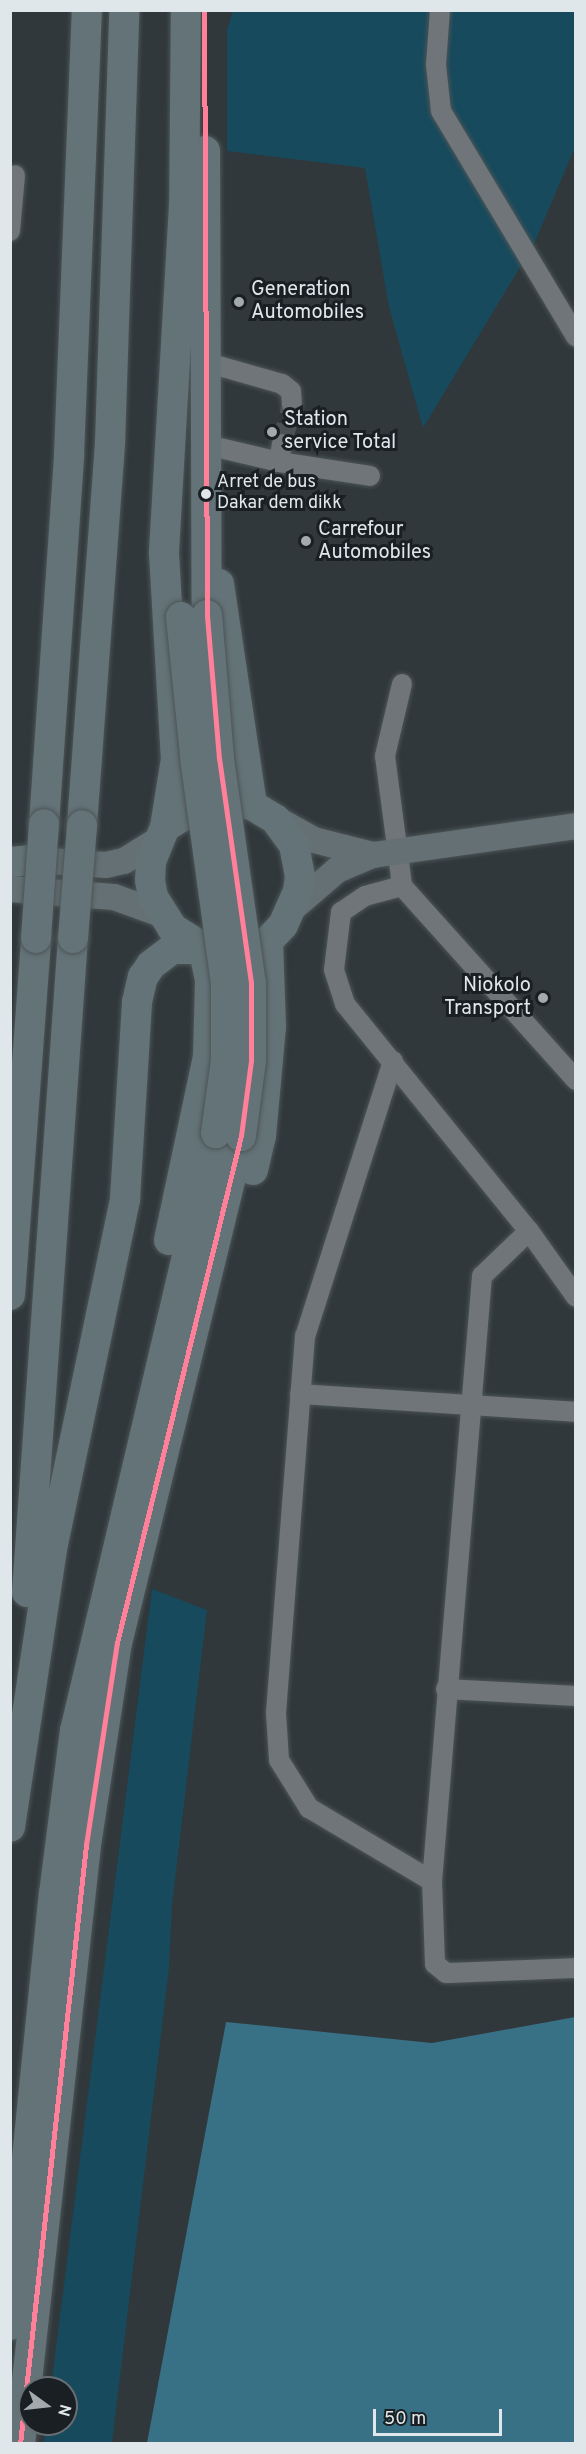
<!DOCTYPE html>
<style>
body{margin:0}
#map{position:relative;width:586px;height:2454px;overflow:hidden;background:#30383b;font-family:Overpass,sans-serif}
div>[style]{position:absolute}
.green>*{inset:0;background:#174a5d}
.water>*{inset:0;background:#387086}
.minor-tunnel>*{height:20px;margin-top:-10px;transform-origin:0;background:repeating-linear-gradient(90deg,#4a5255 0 20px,transparent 0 30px)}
.roads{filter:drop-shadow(0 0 2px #4c5456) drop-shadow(0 0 2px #4c5456)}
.minor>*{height:20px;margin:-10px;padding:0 10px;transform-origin:10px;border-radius:10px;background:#6f7578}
.major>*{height:26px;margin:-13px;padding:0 13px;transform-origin:13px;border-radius:13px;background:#657074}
.highway>*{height:30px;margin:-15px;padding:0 15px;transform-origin:15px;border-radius:15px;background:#647378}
.bridges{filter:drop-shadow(0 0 2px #4c5456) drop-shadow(0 0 2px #4c5456)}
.highway-bridge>*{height:30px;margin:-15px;padding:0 15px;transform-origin:15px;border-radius:15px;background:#647378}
.bus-1>*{height:4.5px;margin:-2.25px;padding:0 2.25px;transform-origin:2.25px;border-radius:2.25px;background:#ff8098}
.dots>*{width:16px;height:16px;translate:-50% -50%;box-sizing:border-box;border:3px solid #191f22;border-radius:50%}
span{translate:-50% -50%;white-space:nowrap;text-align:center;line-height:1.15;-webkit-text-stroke:6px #191f22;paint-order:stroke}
.bus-label{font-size:18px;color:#dfe7eb}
.left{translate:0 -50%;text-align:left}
.poi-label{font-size:20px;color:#dfe7eb}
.right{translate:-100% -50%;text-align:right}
.frame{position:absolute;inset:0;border:12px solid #dfe7eb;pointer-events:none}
.north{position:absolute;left:18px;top:2376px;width:60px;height:60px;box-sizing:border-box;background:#191f22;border:2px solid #686f72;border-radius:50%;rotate:105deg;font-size:16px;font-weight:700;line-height:24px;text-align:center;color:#dfe7eb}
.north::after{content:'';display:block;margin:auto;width:21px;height:27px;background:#a2aaad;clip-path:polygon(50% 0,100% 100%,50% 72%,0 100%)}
.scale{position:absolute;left:373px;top:2409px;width:129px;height:27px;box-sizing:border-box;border:3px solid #dfe7eb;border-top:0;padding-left:8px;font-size:18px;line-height:21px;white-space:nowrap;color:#dfe7eb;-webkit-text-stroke:4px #191f22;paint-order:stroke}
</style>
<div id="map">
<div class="green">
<div style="clip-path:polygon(233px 11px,575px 11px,575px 147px,534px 244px,423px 428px,389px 307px,365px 168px,227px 151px,227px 30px)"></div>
<div style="clip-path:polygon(152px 1589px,207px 1610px,172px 1905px,169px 1968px,112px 2443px,44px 2443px,46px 2424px,66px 2424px,66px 2388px,51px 2388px)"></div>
</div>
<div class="water">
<div style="clip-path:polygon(575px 2017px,575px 2443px,147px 2443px,226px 2022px,432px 2043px)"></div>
</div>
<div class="minor-tunnel">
<div style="left:282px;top:444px;width:41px;rotate:-76deg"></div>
</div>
<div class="roads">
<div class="minor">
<div style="left:440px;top:10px;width:55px;rotate:94.2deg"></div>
<div style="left:436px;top:65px;width:46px;rotate:83.8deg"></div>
<div style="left:441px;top:111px;width:263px;rotate:59.1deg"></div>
<div style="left:10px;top:231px;width:56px;rotate:-84.9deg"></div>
<div style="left:212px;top:364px;width:73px;rotate:15.9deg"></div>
<div style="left:282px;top:384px;width:11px;rotate:38deg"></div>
<div style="left:291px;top:391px;width:13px;rotate:86deg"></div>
<div style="left:220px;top:448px;width:61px;rotate:13.3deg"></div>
<div style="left:279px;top:462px;width:18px;rotate:-81deg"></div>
<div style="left:279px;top:462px;width:92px;rotate:8.7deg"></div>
<div style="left:402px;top:684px;width:74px;rotate:103.3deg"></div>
<div style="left:385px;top:756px;width:131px;rotate:82.5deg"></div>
<div style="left:402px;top:886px;width:261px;rotate:48.1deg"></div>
<div style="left:402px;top:886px;width:38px;rotate:165deg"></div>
<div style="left:365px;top:896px;width:29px;rotate:146deg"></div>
<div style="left:341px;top:912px;width:58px;rotate:96.9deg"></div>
<div style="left:334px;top:970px;width:36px;rotate:72deg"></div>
<div style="left:345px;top:1004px;width:292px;rotate:51deg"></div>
<div style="left:529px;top:1231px;width:81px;rotate:54.5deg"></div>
<div style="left:393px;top:1061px;width:289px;rotate:107.7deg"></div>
<div style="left:305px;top:1336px;width:378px;rotate:94.4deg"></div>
<div style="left:276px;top:1713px;width:47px;rotate:86.3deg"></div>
<div style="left:279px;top:1760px;width:57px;rotate:58deg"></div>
<div style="left:309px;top:1808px;width:143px;rotate:30.7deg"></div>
<div style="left:529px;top:1231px;width:65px;rotate:136.2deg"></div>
<div style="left:482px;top:1276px;width:607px;rotate:94.72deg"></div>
<div style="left:432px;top:1881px;width:83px;rotate:87.9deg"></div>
<div style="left:435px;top:1964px;width:14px;rotate:39deg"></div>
<div style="left:446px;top:1973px;width:130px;rotate:-2.2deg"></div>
<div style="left:300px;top:1394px;width:277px;rotate:3.7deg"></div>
<div style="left:446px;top:1689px;width:130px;rotate:3.1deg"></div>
</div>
<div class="major">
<div style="left:276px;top:819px;width:43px;rotate:28.9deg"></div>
<div style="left:314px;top:840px;width:61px;rotate:14.3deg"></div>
<div style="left:373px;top:855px;width:205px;rotate:-8.1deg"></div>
<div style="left:21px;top:859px;width:85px;rotate:4deg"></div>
<div style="left:106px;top:865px;width:18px;rotate:-13deg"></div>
<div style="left:124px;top:861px;width:44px;rotate:-31.9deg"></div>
<div style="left:10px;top:889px;width:104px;rotate:4.4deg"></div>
<div style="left:114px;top:897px;width:50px;rotate:19.9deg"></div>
<div style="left:293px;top:908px;width:58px;rotate:-40.8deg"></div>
<div style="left:337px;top:870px;width:39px;rotate:-23deg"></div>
</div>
<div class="highway">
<div style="left:205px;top:151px;width:464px;rotate:89.8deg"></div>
<div style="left:184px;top:205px;width:349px;rotate:93.3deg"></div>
<div style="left:164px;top:553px;width:206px;rotate:86.7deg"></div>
<div style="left:176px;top:759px;width:69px;rotate:99.2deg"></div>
<div style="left:165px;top:827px;width:38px;rotate:112deg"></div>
<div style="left:151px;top:862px;width:18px;rotate:93deg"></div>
<div style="left:150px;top:880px;width:17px;rotate:80deg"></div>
<div style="left:153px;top:897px;width:36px;rotate:58deg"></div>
<div style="left:172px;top:928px;width:36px;rotate:32deg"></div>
<div style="left:184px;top:223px;width:213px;rotate:-89.5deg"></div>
<div style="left:219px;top:584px;width:223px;rotate:81.5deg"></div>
<div style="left:44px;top:824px;width:370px;rotate:-86.1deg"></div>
<div style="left:69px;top:455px;width:445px;rotate:-87.7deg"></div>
<div style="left:82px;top:825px;width:383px;rotate:-85.8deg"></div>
<div style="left:110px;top:443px;width:433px;rotate:-88.1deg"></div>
<div style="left:10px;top:862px;width:23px;rotate:-5deg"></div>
<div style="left:253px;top:1170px;width:35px;rotate:-77deg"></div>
<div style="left:261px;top:1136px;width:109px;rotate:-84.8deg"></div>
<div style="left:271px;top:1027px;width:86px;rotate:-92deg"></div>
<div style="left:169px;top:1240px;width:187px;rotate:-78deg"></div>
<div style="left:208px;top:1057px;width:77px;rotate:-88.5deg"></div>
<div style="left:210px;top:980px;width:34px;rotate:-102deg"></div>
<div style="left:10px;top:1295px;width:358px;rotate:-85.8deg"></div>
<div style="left:27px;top:1592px;width:656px;rotate:-85.98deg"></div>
<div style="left:10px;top:1827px;width:281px;rotate:-81.4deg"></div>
<div style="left:52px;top:1549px;width:358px;rotate:-78.2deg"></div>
<div style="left:125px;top:1199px;width:197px;rotate:-86.5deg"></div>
<div style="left:137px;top:1002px;width:26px;rotate:-77deg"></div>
<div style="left:143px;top:977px;width:14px;rotate:-56deg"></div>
<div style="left:151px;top:965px;width:26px;rotate:-37deg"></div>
<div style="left:172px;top:949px;width:78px"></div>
<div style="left:250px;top:949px;width:20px;rotate:-24deg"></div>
<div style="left:268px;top:941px;width:22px;rotate:-47deg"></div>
<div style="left:283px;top:925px;width:36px;rotate:-66deg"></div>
<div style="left:298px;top:892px;width:16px;rotate:-83deg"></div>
<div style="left:300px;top:876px;width:32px;rotate:-101deg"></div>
<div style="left:294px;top:845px;width:32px;rotate:-126deg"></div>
<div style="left:275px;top:819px;width:27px;rotate:-149deg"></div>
<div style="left:252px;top:805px;width:24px;rotate:-168deg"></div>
<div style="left:229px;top:800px;width:24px;rotate:175deg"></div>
<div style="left:205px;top:802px;width:47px;rotate:148deg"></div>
<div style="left:10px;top:2325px;width:433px;rotate:-84.2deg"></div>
<div style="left:54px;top:1894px;width:164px;rotate:-82.7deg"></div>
<div style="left:75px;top:1731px;width:614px;rotate:-76.73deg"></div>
<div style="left:20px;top:2444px;width:603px;rotate:-83.71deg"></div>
<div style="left:86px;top:1845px;width:204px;rotate:-81.3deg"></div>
<div style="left:117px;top:1643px;width:522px;rotate:-76.26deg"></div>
</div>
</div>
<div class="bridges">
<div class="highway-bridge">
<div style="left:207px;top:615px;width:144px;rotate:85.2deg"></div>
<div style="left:219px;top:759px;width:226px;rotate:81.9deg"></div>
<div style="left:251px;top:983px;width:78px;rotate:90deg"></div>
<div style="left:251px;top:1061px;width:76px;rotate:97.6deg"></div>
<div style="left:181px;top:617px;width:149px;rotate:84.2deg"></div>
<div style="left:196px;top:765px;width:220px;rotate:82.2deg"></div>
<div style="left:226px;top:983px;width:77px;rotate:90deg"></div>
<div style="left:226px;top:1060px;width:74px;rotate:97.8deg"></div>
<div style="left:36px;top:938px;width:114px;rotate:-86deg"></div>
<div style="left:73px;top:938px;width:113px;rotate:-85.4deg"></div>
</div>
</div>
<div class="bus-1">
<div style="left:20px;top:2444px;width:603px;rotate:-83.71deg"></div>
<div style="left:86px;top:1845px;width:204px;rotate:-81.3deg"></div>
<div style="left:117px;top:1643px;width:522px;rotate:-76.26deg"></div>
<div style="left:241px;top:1136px;width:76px;rotate:-82.4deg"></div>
<div style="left:251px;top:1061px;width:78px;rotate:-90deg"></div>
<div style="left:251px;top:983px;width:226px;rotate:-98.1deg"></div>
<div style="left:219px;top:759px;width:144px;rotate:-94.8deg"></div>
<div style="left:207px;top:615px;width:605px;rotate:-90.28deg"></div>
</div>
<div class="dots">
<div style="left:239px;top:302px;background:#a2aaad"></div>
<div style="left:272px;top:432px;background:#a2aaad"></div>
<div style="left:206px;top:494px;background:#dfe7eb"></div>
<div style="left:306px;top:541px;background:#a2aaad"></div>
<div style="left:543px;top:998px;background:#a2aaad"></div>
</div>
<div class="bus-label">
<span class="left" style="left:217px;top:494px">Arret de bus<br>Dakar dem dikk</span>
</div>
<div class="poi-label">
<span class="left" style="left:251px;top:302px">Generation<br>Automobiles</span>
<span class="left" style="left:284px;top:432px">Station<br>service Total</span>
<span class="left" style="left:318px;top:542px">Carrefour<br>Automobiles</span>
<span class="right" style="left:531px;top:998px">Niokolo<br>Transport</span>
</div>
<div class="frame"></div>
<div class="north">N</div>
<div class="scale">50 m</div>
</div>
